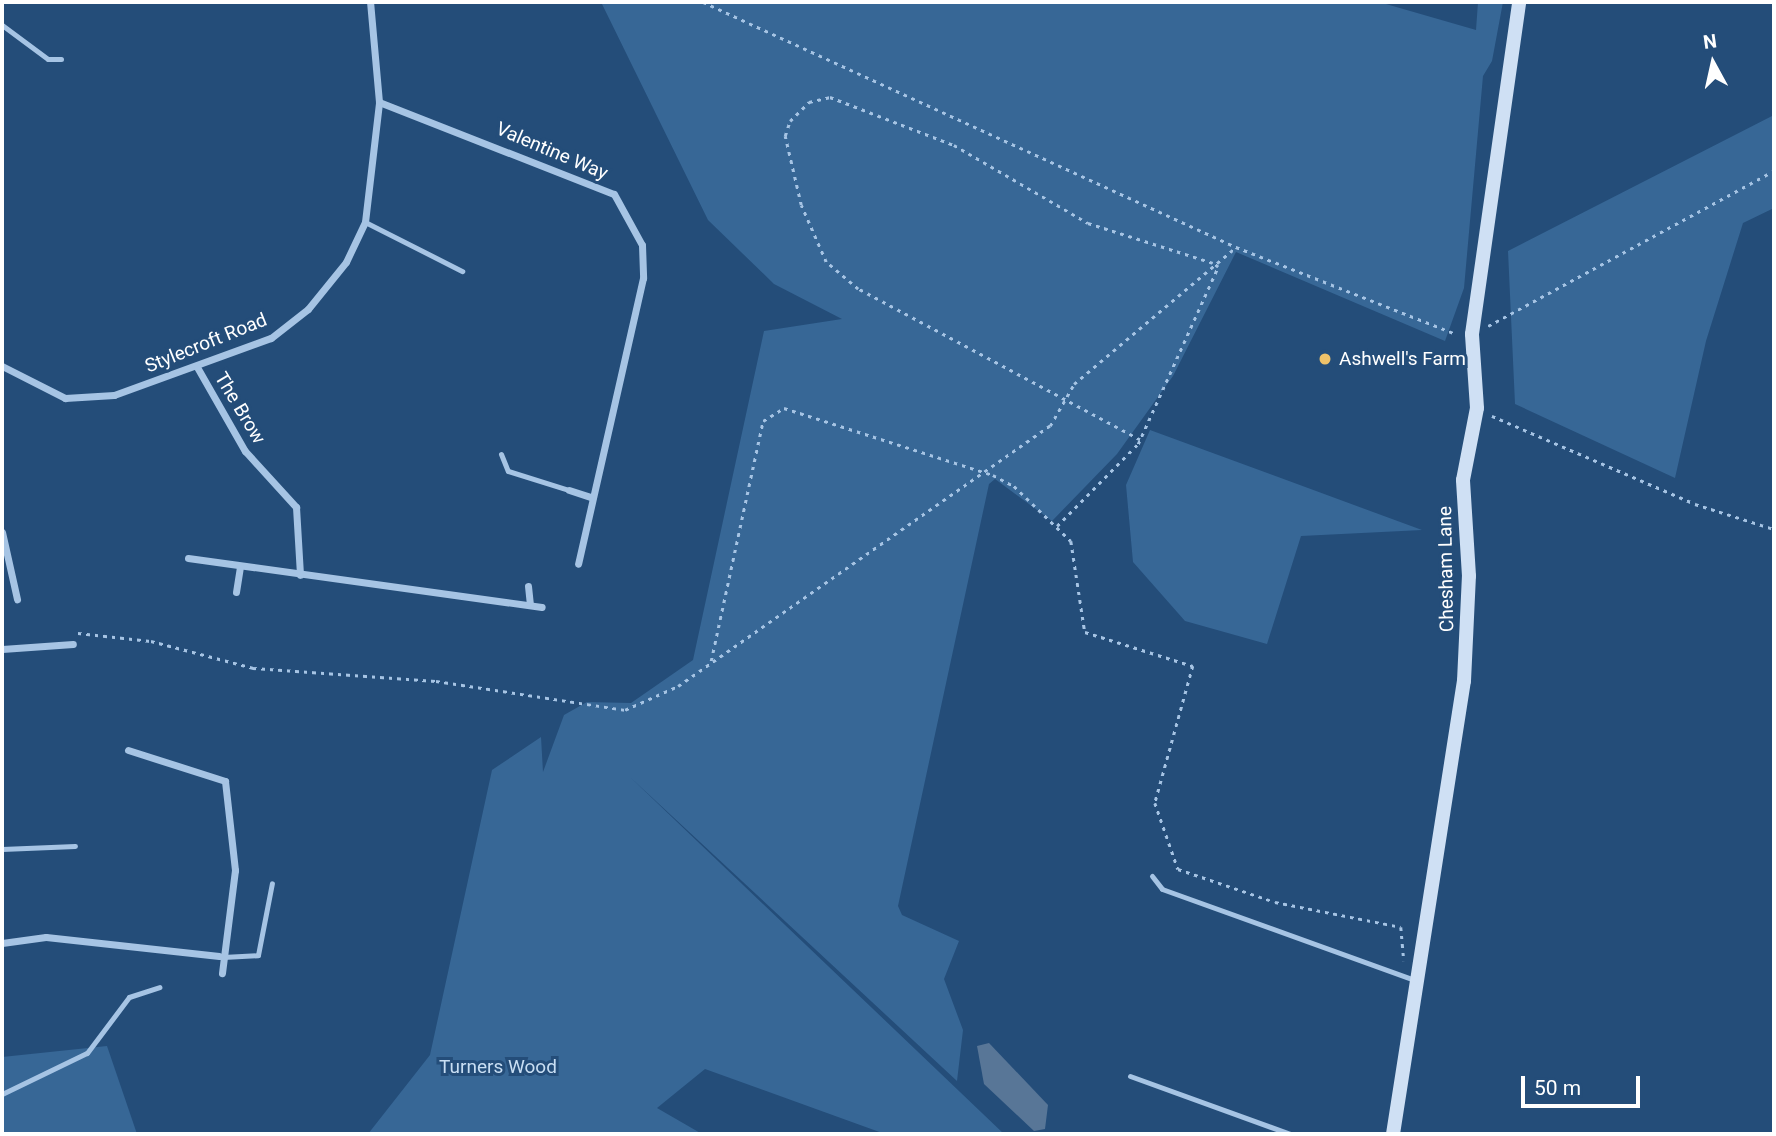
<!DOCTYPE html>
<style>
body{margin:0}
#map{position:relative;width:1776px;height:1136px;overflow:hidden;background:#244d79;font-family:Roboto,sans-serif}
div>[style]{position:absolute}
.green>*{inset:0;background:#376796}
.water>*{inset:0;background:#587697}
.path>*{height:2.5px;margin-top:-1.25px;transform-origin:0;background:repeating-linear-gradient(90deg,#a6c4e4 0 3.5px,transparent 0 8.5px)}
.lane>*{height:5px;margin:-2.5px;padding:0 2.5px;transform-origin:2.5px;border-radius:2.5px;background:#a6c4e4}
.street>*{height:7px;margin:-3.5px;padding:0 3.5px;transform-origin:3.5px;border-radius:3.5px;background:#a6c4e4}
.secondary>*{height:14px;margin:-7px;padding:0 7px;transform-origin:7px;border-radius:7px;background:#cfe0f4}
.dots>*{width:19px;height:19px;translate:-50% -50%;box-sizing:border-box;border:4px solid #244d79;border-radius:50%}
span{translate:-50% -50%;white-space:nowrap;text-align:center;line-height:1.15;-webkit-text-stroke:6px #244d79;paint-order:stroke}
.street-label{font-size:19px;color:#fff}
.poi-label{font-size:19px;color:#fff}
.left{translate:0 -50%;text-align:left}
.park-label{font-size:19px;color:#c8def3}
.frame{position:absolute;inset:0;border:4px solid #fff;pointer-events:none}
.north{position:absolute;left:1678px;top:28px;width:70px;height:70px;-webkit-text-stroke:5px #244d79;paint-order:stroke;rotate:352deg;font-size:19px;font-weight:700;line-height:28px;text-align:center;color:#fff}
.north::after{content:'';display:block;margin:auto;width:24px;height:32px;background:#fff;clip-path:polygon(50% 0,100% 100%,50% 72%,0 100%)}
.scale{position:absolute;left:1521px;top:1076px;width:119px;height:32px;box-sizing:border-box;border:4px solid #fff;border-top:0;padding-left:9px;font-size:21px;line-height:24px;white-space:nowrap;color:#fff;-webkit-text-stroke:5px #244d79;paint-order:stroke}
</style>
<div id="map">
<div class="green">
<div style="clip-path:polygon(601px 2px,1379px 2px,1476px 30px,1478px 2px,1503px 2px,1492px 61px,1483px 76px,1464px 288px,1445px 341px,1236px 252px,1173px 376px,1117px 454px,1052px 521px,995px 479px,989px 484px,898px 906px,902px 915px,959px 941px,944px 979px,963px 1030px,957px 1081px,630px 777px,1004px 1134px,885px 1134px,705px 1069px,657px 1108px,702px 1134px,368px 1134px,430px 1055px,492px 770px,541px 737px,543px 772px,564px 715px,587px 702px,631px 703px,693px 660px,764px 331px,842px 319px,774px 284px,708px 220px)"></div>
<div style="clip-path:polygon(1774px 115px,1774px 208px,1743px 223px,1706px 341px,1675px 478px,1515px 404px,1508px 251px)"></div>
<div style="clip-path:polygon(1150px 430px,1422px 530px,1301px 536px,1267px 644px,1185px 621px,1133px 562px,1126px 485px)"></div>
<div style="clip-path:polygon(107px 1046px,137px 1134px,2px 1134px,2px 1057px)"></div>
</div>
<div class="water">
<div style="clip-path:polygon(989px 1043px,1048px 1105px,1045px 1129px,1034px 1131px,984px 1084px,977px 1046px)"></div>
</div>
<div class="path">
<div style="left:703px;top:2px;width:587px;rotate:24.69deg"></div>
<div style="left:1488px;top:326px;width:325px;rotate:-28.5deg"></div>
<div style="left:1492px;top:416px;width:221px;rotate:23.4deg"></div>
<div style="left:1695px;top:504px;width:83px;rotate:17.6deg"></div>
<div style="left:1140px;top:440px;width:320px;rotate:-151.8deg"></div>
<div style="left:858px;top:289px;width:42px;rotate:-139.8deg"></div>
<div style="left:826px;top:262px;width:62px;rotate:-113.7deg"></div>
<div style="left:801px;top:205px;width:71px;rotate:-103.1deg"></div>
<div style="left:785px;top:136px;width:16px;rotate:-72deg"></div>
<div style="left:790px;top:121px;width:27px;rotate:-45deg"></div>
<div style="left:809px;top:102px;width:22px;rotate:-13deg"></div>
<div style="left:830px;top:97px;width:133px;rotate:21.2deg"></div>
<div style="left:954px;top:145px;width:155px;rotate:30.2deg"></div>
<div style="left:1088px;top:223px;width:131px;rotate:17.7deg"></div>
<div style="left:1057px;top:526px;width:115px;rotate:-45.4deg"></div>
<div style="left:1138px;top:444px;width:194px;rotate:-65.7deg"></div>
<div style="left:1218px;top:267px;width:6px;rotate:-141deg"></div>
<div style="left:78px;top:633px;width:73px;rotate:6.3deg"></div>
<div style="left:151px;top:641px;width:106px;rotate:14.8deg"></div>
<div style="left:253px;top:668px;width:183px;rotate:4.1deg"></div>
<div style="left:436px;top:681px;width:191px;rotate:8.7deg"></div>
<div style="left:625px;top:710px;width:58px;rotate:-24.4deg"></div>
<div style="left:678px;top:686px;width:454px;rotate:-35deg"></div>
<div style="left:1050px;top:426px;width:48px;rotate:-60.3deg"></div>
<div style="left:1074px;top:384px;width:212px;rotate:-40.2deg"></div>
<div style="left:1236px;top:247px;width:237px;rotate:21.6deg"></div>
<div style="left:711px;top:661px;width:246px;rotate:-77.8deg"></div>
<div style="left:763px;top:421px;width:25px;rotate:-32deg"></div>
<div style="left:784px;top:408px;width:219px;rotate:17.8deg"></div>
<div style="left:993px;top:475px;width:24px;rotate:28deg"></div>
<div style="left:1014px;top:486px;width:79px;rotate:44deg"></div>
<div style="left:1071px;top:541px;width:92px;rotate:81.3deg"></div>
<div style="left:1085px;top:632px;width:113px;rotate:17.5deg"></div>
<div style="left:1193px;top:666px;width:142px;rotate:105.5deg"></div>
<div style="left:1155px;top:803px;width:70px;rotate:70.8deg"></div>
<div style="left:1178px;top:869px;width:102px;rotate:18.8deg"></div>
<div style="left:1275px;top:902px;width:128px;rotate:11.2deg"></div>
<div style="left:1401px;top:927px;width:34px;rotate:85deg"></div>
</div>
<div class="lane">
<div style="left:2px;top:25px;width:57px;rotate:36.5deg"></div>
<div style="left:48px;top:59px;width:13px"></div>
<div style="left:365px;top:222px;width:109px;rotate:26.8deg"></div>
<div style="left:501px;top:454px;width:18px;rotate:68deg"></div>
<div style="left:508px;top:471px;width:64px;rotate:17.3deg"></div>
<div style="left:2px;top:849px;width:73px;rotate:-2.4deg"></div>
<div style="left:1152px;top:876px;width:16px;rotate:52deg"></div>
<div style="left:1162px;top:889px;width:271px;rotate:19.8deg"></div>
<div style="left:223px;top:957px;width:35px;rotate:-3deg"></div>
<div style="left:258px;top:955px;width:73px;rotate:-79deg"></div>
<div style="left:1130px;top:1076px;width:170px;rotate:19.9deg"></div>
<div style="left:2px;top:1094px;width:94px;rotate:-25.8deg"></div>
<div style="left:87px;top:1053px;width:70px;rotate:-53.1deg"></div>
<div style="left:129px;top:997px;width:32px;rotate:-18deg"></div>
</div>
<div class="street">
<div style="left:379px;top:102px;width:252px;rotate:21.4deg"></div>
<div style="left:614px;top:194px;width:58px;rotate:61.2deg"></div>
<div style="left:642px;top:245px;width:33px;rotate:88deg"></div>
<div style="left:643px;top:278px;width:293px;rotate:102.8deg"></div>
<div style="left:2px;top:366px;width:71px;rotate:26.9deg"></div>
<div style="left:65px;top:398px;width:49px;rotate:-3.5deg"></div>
<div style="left:114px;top:395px;width:167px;rotate:-20deg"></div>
<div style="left:271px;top:338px;width:47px;rotate:-38.1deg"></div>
<div style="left:308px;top:309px;width:60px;rotate:-51deg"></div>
<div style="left:346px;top:262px;width:44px;rotate:-64.6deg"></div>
<div style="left:365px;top:222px;width:121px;rotate:-83.3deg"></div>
<div style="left:379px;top:102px;width:100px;rotate:-95.1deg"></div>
<div style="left:197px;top:367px;width:97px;rotate:60.3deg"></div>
<div style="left:245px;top:451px;width:76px;rotate:47.7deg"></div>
<div style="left:296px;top:507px;width:68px;rotate:86.6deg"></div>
<div style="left:569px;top:490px;width:23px;rotate:18deg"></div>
<div style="left:2px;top:532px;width:69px;rotate:77.4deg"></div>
<div style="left:188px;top:558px;width:357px;rotate:7.9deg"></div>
<div style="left:528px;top:586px;width:19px;rotate:84deg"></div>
<div style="left:236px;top:592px;width:26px;rotate:-81deg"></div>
<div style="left:2px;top:649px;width:71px;rotate:-4deg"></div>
<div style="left:128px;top:750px;width:102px;rotate:17.7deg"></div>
<div style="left:225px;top:781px;width:90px;rotate:83.6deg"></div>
<div style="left:235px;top:870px;width:104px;rotate:97.2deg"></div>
<div style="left:2px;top:943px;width:44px;rotate:-7.8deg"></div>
<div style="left:46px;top:937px;width:174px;rotate:6.3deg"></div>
</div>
<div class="secondary">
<div style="left:1393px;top:1134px;width:459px;rotate:-81.1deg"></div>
<div style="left:1464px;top:681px;width:105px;rotate:-87.3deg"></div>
<div style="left:1469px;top:576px;width:96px;rotate:-93.6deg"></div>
<div style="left:1463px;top:480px;width:73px;rotate:-79deg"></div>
<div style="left:1477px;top:408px;width:74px;rotate:-93.9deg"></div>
<div style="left:1472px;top:334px;width:335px;rotate:-81.9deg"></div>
</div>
<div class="dots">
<div style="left:1325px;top:359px;background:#eec26a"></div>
</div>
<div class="street-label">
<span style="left:552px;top:151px;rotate:23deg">Valentine Way</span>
<span style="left:206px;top:343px;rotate:-22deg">Stylecroft Road</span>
<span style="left:240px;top:408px;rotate:59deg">The Brow</span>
<span style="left:1446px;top:569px;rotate:-91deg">Chesham Lane</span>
</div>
<div class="poi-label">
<span class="left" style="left:1339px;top:359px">Ashwell's Farm</span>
</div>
<div class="park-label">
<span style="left:498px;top:1067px">Turners Wood</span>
</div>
<div class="frame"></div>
<div class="north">N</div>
<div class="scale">50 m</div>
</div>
